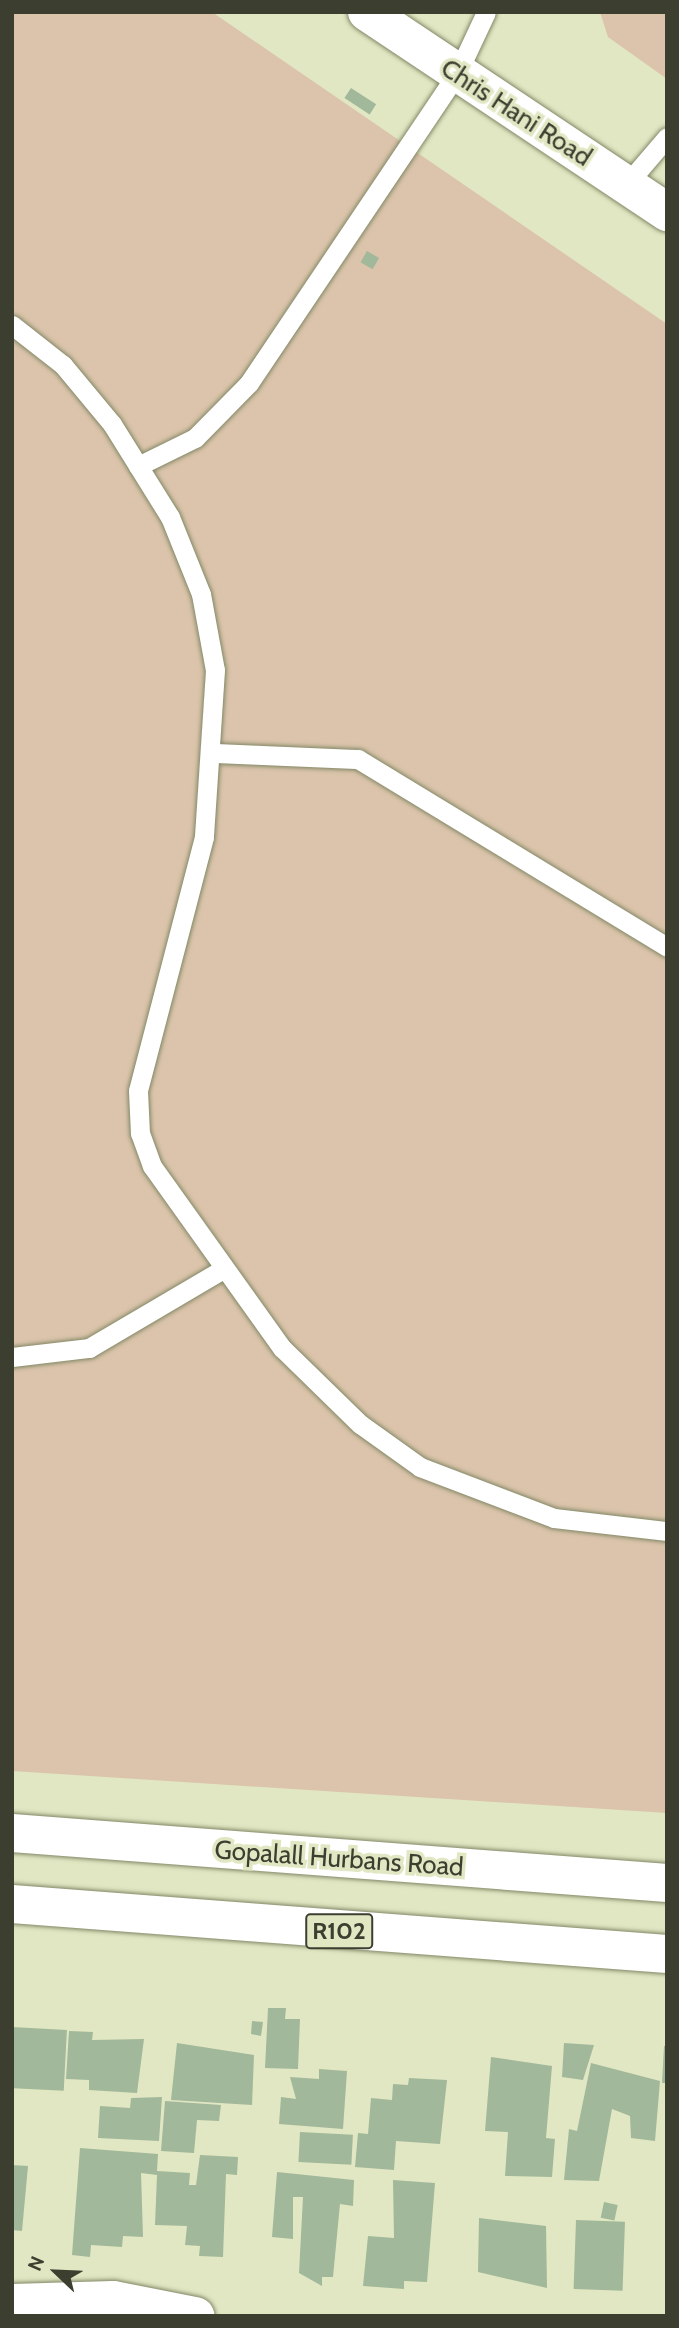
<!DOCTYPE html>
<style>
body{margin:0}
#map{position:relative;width:679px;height:2328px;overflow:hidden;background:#e1e7c3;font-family:Cabin,sans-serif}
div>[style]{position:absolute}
.green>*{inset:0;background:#dbc4ab}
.building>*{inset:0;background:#a2b89a;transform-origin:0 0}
.roads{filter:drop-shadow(0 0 2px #838867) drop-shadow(0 0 2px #838867)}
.lane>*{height:19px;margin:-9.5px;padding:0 9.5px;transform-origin:9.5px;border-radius:9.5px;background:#fff}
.street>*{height:38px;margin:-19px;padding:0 19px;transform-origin:19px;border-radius:19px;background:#fff}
.secondary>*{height:38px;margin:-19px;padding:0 19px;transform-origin:19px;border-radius:19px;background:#fff}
.highway>*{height:38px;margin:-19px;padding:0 19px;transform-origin:19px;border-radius:19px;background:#fff}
span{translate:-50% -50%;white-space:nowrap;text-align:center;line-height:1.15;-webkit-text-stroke:7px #e1e7c3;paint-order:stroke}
.shield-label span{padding:2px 5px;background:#e1e7c3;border:2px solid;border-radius:5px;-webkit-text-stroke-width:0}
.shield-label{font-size:24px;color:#3c3e30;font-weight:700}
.street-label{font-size:26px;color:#3c3e30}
.frame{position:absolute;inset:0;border:14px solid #3c3e30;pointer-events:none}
.north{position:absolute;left:21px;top:2237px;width:70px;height:70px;-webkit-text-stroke:5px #e1e7c3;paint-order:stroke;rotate:293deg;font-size:19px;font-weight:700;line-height:28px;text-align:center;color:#3c3e30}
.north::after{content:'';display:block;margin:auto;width:24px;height:32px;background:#3c3e30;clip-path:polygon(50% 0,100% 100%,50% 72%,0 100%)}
</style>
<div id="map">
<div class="green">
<div style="clip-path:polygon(12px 12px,212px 12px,667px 324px,667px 1813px,12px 1771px)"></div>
<div style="clip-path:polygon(600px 12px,667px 12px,667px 79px,608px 37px)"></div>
</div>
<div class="building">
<div style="left:351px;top:88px;width:30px;height:12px;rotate:33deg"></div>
<div style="left:367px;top:251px;width:14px;height:13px;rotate:30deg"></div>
<div style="clip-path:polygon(268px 2008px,286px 2008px,285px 2019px,300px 2019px,298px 2069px,265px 2068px)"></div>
<div style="clip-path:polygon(252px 2021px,263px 2022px,261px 2036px,251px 2034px)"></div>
<div style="left:12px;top:2027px;width:55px;height:61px;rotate:3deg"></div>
<div style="clip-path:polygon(69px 2031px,93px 2032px,92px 2040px,144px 2039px,137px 2093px,89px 2090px,89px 2080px,66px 2079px)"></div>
<div style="clip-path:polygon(177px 2043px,254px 2055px,252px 2105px,171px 2100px)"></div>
<div style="clip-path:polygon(564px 2043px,594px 2045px,583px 2080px,562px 2077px)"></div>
<div style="clip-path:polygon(664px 2046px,667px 2046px,667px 2083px,662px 2083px)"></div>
<div style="clip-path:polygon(491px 2057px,552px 2066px,546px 2138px,555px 2139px,552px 2177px,505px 2176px,508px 2132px,485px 2131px)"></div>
<div style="clip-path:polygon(591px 2063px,660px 2081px,655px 2141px,631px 2138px,630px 2116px,612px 2109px,599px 2181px,564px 2180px,569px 2129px,577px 2131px)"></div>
<div style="clip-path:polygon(319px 2069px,347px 2071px,343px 2129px,279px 2124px,281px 2097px,296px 2099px,290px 2077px,319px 2079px)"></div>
<div style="clip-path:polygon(409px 2078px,447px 2080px,440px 2144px,396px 2141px,394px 2170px,355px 2167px,358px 2133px,368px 2134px,371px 2098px,392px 2100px,393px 2084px,408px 2085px)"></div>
<div style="clip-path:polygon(162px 2097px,159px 2141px,98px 2138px,100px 2106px,130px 2108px,131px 2098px)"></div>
<div style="clip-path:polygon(165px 2101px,221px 2105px,219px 2121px,197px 2120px,194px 2153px,161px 2151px)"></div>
<div style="left:300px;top:2132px;width:53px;height:30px;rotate:3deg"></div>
<div style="clip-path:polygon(80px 2148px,158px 2154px,157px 2171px,190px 2173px,189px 2185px,196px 2185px,200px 2155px,238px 2157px,237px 2175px,226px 2174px,223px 2257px,199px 2256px,200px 2246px,185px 2245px,187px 2226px,155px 2225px,157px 2175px,141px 2173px,143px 2237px,123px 2236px,122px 2247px,91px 2245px,90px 2257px,72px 2255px)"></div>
<div style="clip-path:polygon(12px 2165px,28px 2166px,22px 2231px,12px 2230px)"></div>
<div style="clip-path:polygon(277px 2172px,354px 2180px,353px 2206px,340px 2204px,333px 2277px,322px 2277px,322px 2286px,299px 2273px,303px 2197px,293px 2197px,293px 2239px,272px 2237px)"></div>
<div style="clip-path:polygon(393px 2180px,435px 2183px,427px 2282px,404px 2281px,404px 2289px,363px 2286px,368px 2236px,394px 2238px)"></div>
<div style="left:604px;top:2202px;width:14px;height:16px;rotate:12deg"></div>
<div style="clip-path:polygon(479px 2218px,546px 2226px,547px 2288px,478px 2272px)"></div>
<div style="left:576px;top:2220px;width:49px;height:69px;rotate:2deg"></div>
</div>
<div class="roads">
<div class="lane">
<div style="left:626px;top:185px;width:63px;rotate:-49.5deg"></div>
<div style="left:12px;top:325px;width:65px;rotate:38.1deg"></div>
<div style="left:63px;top:365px;width:77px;rotate:50.3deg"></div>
<div style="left:112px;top:424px;width:110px;rotate:58.1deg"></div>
<div style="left:170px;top:517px;width:83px;rotate:68.1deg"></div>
<div style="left:201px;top:594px;width:77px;rotate:79.6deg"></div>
<div style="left:215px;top:670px;width:167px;rotate:93.8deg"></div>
<div style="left:204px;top:837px;width:262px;rotate:104.6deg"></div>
<div style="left:138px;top:1091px;width:42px;rotate:87.3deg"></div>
<div style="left:140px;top:1133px;width:35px;rotate:70deg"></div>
<div style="left:152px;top:1166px;width:224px;rotate:54.5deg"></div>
<div style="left:282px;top:1348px;width:109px;rotate:44.3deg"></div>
<div style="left:360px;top:1424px;width:74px;rotate:35.6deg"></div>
<div style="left:420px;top:1467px;width:143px;rotate:20.8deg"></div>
<div style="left:554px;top:1518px;width:114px;rotate:6.6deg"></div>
<div style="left:138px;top:466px;width:64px;rotate:-26.2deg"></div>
<div style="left:195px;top:438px;width:77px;rotate:-45.5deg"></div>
<div style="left:249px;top:383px;width:372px;rotate:-56.1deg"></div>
<div style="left:457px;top:74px;width:68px;rotate:-64.9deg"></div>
<div style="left:213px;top:753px;width:145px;rotate:2.4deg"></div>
<div style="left:358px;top:759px;width:362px;rotate:31.3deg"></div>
<div style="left:12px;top:1357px;width:78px;rotate:-6.7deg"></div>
<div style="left:89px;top:1348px;width:156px;rotate:-30.5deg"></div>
</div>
<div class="street">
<div style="left:12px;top:2303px;width:101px;rotate:-1.7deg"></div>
<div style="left:113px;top:2300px;width:84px;rotate:11deg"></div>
</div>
<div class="secondary">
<div style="left:367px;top:12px;width:361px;rotate:33.7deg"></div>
</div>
<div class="highway">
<div style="left:12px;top:1833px;width:657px;rotate:4.37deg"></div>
<div style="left:12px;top:1904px;width:657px;rotate:4.37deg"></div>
</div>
</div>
<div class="shield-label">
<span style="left:339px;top:1931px">R102</span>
</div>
<div class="street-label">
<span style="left:516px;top:113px;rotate:33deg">Chris Hani Road</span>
<span style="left:339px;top:1859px;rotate:4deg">Gopalall Hurbans Road</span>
</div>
<div class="frame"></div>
<div class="north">N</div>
</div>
